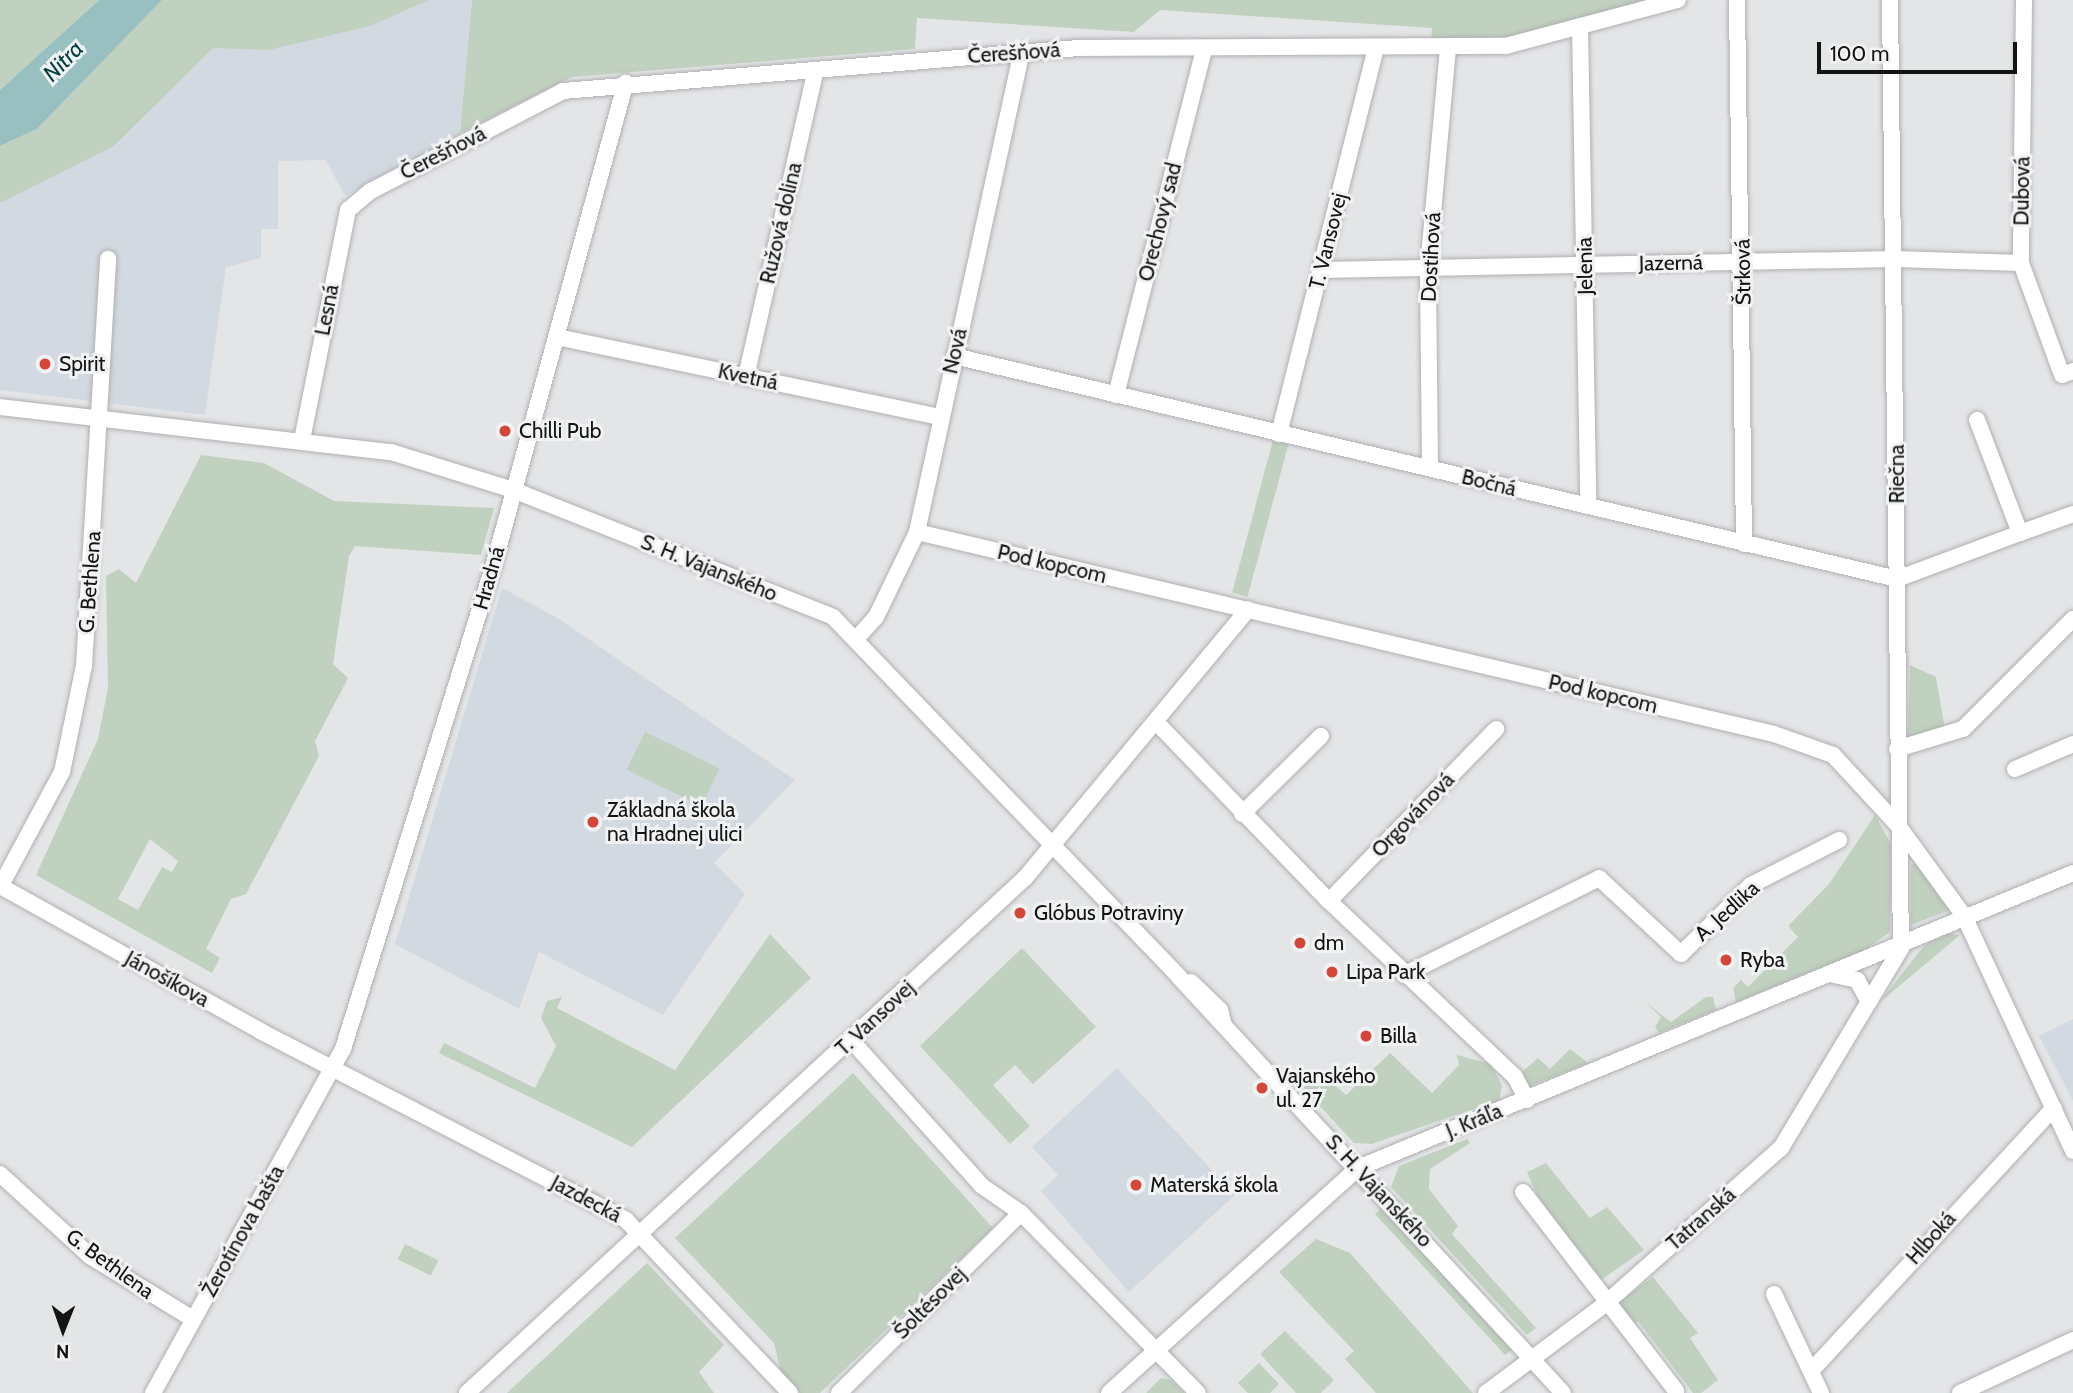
<!DOCTYPE html>
<meta charset="utf-8">
<style>
body{margin:0}
#map{position:relative;width:2073px;height:1393px;overflow:hidden;background:#e4e5e7;font-family:Cabin,sans-serif}
div>[style]{position:absolute}
.built>*{inset:0;background:#d3d9e1}
.green>*{inset:0;background:#c1d1bf;transform-origin:0 0}
.water>*{inset:0;background:#99c0c1}
.roads{filter:drop-shadow(0 0 2px #afb0b2) drop-shadow(0 0 2px #afb0b2)}
.minor>*{height:16px;margin:-8px;padding:0 8px;transform-origin:8px;border-radius:8px;background:#fff}
.dots>*{width:19px;height:19px;translate:-50% -50%;box-sizing:border-box;border:4px solid #f1f2f4;border-radius:50%}
span{translate:-50% -50%;white-space:nowrap;text-align:center;line-height:1.15;-webkit-text-stroke:6px #f1f2f4;paint-order:stroke}
.street-label{font-size:21px;color:#131414}
.poi-label{font-size:21px;color:#131414}
.left{translate:0 -50%;text-align:left}
.water-label{font-size:23px;color:#003f41;font-style:italic}
.north{position:absolute;left:28px;top:1295px;width:70px;height:70px;-webkit-text-stroke:5px #f1f2f4;paint-order:stroke;rotate:181deg;font-size:19px;font-weight:700;line-height:28px;text-align:center;color:#131414}
.north::after{content:'';display:block;margin:auto;width:24px;height:32px;background:#131414;clip-path:polygon(50% 0,100% 100%,50% 72%,0 100%)}
.scale{position:absolute;left:1817px;top:42px;width:200px;height:32px;box-sizing:border-box;border:4px solid #131414;border-top:0;padding-left:9px;font-size:21px;line-height:24px;white-space:nowrap;color:#131414;-webkit-text-stroke:5px #f1f2f4;paint-order:stroke}
</style>
<div id="map">
<div class="built">
<div style="clip-path:polygon(429px 0,472px 0,460px 133px,345px 196px,326px 160px,278px 161px,278px 229px,261px 229px,261px 258px,226px 267px,205px 415px,0 390px,0 203px,114px 146px,213px 47px,269px 50px)"></div>
<div style="clip-path:polygon(502px 588px,556px 617px,795px 780px,714px 863px,745px 894px,663px 1015px,539px 952px,519px 1009px,395px 944px)"></div>
<div style="clip-path:polygon(2073px 1019px,2073px 1101px,2039px 1036px)"></div>
<div style="clip-path:polygon(1117px 1068px,1235px 1195px,1129px 1292px,1041px 1191px,1058px 1175px,1032px 1147px)"></div>
</div>
<div class="green">
<div style="clip-path:polygon(0 0,99px 0,0 90px)"></div>
<div style="clip-path:polygon(162px 0,429px 0,370px 26px,269px 50px,213px 48px,114px 146px,0 203px,0 146px,37px 129px)"></div>
<div style="clip-path:polygon(472px 0,1651px 0,1507px 38px,1431px 42px,1432px 28px,1160px 10px,1134px 32px,917px 18px,915px 49px,572px 77px,460px 133px)"></div>
<div style="left:1273px;top:440px;width:16px;height:158px;rotate:15deg"></div>
<div style="clip-path:polygon(evenodd,201px 455px,264px 463px,334px 501px,494px 508px,481px 555px,355px 546px,349px 556px,333px 664px,348px 678px,315px 741px,319px 756px,246px 894px,231px 899px,206px 949px,220px 958px,212px 973px,36px 875px,98px 739px,108px 688px,106px 576px,119px 569px,136px 583px,201px 455px,150px 839px,178px 861px,172px 872px,162px 867px,138px 910px,118px 899px,150px 839px)"></div>
<div style="clip-path:polygon(1910px 665px,1936px 677px,1945px 730px,1908px 738px)"></div>
<div style="left:645px;top:732px;width:83px;height:42px;rotate:26deg"></div>
<div style="clip-path:polygon(1875px 815px,1891px 844px,1890px 932px,1865px 950px,1736px 1002px,1733px 988px,1741px 980px,1748px 987px,1798px 937px,1788px 926px,1829px 884px)"></div>
<div style="clip-path:polygon(1915px 863px,1950px 910px,1911px 925px,1911px 865px)"></div>
<div style="clip-path:polygon(1943px 933px,1960px 935px,1879px 1003px,1923px 947px)"></div>
<div style="clip-path:polygon(770px 934px,811px 978px,632px 1147px,439px 1053px,444px 1043px,535px 1088px,556px 1046px,541px 1018px,547px 1001px,562px 997px,557px 1008px,675px 1070px)"></div>
<div style="clip-path:polygon(1022px 948px,1096px 1027px,1033px 1084px,1015px 1065px,993px 1085px,1030px 1126px,1010px 1144px,920px 1046px)"></div>
<div style="clip-path:polygon(1706px 997px,1713px 997px,1716px 1010px,1659px 1033px,1655px 1027px,1661px 1017px,1645px 1002px,1671px 1022px)"></div>
<div style="clip-path:polygon(1570px 1049px,1588px 1063px,1527px 1087px,1522px 1072px,1538px 1058px,1550px 1069px)"></div>
<div style="clip-path:polygon(1390px 1053px,1432px 1093px,1459px 1065px,1457px 1055px,1491px 1064px,1502px 1086px,1499px 1100px,1372px 1144px,1354px 1143px,1303px 1088px,1320px 1072px,1346px 1095px)"></div>
<div style="clip-path:polygon(853px 1073px,993px 1228px,820px 1393px,800px 1393px,781px 1373px,774px 1343px,675px 1238px)"></div>
<div style="clip-path:polygon(1467px 1139px,1470px 1143px,1430px 1169px,1429px 1189px,1458px 1226px,1452px 1234px,1536px 1328px,1527px 1335px,1391px 1187px,1399px 1166px)"></div>
<div style="clip-path:polygon(1546px 1163px,1590px 1218px,1607px 1207px,1644px 1250px,1601px 1280px,1537px 1195px,1527px 1172px)"></div>
<div style="clip-path:polygon(1383px 1206px,1516px 1347px,1505px 1355px,1375px 1214px)"></div>
<div style="clip-path:polygon(1316px 1239px,1350px 1253px,1473px 1393px,1376px 1393px,1345px 1359px,1354px 1351px,1279px 1272px)"></div>
<div style="left:405px;top:1244px;width:37px;height:17px;rotate:26deg"></div>
<div style="clip-path:polygon(647px 1263px,724px 1345px,699px 1372px,714px 1393px,507px 1393px)"></div>
<div style="clip-path:polygon(1653px 1277px,1698px 1333px,1690px 1338px,1718px 1380px,1701px 1393px,1693px 1393px,1638px 1321px,1629px 1327px,1615px 1305px)"></div>
<div style="clip-path:polygon(1285px 1331px,1334px 1380px,1321px 1393px,1296px 1393px,1260px 1354px)"></div>
<div style="clip-path:polygon(1259px 1363px,1279px 1384px,1270px 1393px,1248px 1393px,1238px 1383px)"></div>
<div style="clip-path:polygon(1161px 1378px,1171px 1380px,1184px 1393px,1146px 1393px)"></div>
</div>
<div class="water">
<div style="clip-path:polygon(99px 0,162px 0,37px 129px,0 146px,0 90px)"></div>
</div>
<div class="roads">
<div class="minor">
<div style="left:1737px;top:0;width:544px;rotate:89.26deg"></div>
<div style="left:1890px;top:0;width:948px;rotate:89.34deg"></div>
<div style="left:2024px;top:0;width:263px;rotate:90.7deg"></div>
<div style="left:2021px;top:263px;width:119px;rotate:69.9deg"></div>
<div style="left:2062px;top:375px;width:12px;rotate:-20deg"></div>
<div style="left:1580px;top:26px;width:480px;rotate:89deg"></div>
<div style="left:1321px;top:270px;width:574px;rotate:-1.1deg"></div>
<div style="left:1895px;top:259px;width:126px;rotate:1.8deg"></div>
<div style="left:557px;top:337px;width:391px;rotate:11.8deg"></div>
<div style="left:954px;top:356px;width:969px;rotate:13.3deg"></div>
<div style="left:1897px;top:579px;width:131px;rotate:-20.5deg"></div>
<div style="left:2020px;top:533px;width:121px;rotate:-110.8deg"></div>
<div style="left:746px;top:377px;width:315px;rotate:-77.2deg"></div>
<div style="left:1116px;top:395px;width:357px;rotate:-75.7deg"></div>
<div style="left:0;top:407px;width:394px;rotate:6.6deg"></div>
<div style="left:391px;top:452px;width:128px;rotate:17.3deg"></div>
<div style="left:513px;top:490px;width:344px;rotate:21.6deg"></div>
<div style="left:833px;top:617px;width:499px;rotate:46.1deg"></div>
<div style="left:1179px;top:977px;width:566px;rotate:47.29deg"></div>
<div style="left:1279px;top:434px;width:398px;rotate:-75.9deg"></div>
<div style="left:302px;top:440px;width:235px;rotate:-78.7deg"></div>
<div style="left:348px;top:210px;width:30px;rotate:-40deg"></div>
<div style="left:371px;top:191px;width:216px;rotate:-27.5deg"></div>
<div style="left:563px;top:91px;width:517px;rotate:-4.77deg"></div>
<div style="left:1078px;top:48px;width:428px;rotate:-0.3deg"></div>
<div style="left:1506px;top:46px;width:178px;rotate:-15deg"></div>
<div style="left:1430px;top:468px;width:200px;rotate:-90.6deg"></div>
<div style="left:1428px;top:268px;width:222px;rotate:-84.8deg"></div>
<div style="left:917px;top:532px;width:880px;rotate:13.26deg"></div>
<div style="left:1774px;top:734px;width:63px;rotate:19.6deg"></div>
<div style="left:1833px;top:755px;width:94px;rotate:47.2deg"></div>
<div style="left:1897px;top:824px;width:114px;rotate:53.9deg"></div>
<div style="left:1964px;top:916px;width:259px;rotate:65.1deg"></div>
<div style="left:2020px;top:533px;width:56px;rotate:-19.7deg"></div>
<div style="left:857px;top:638px;width:28px;rotate:-48deg"></div>
<div style="left:876px;top:617px;width:94px;rotate:-64.2deg"></div>
<div style="left:917px;top:532px;width:491px;rotate:-77.7deg"></div>
<div style="left:1156px;top:722px;width:249px;rotate:46deg"></div>
<div style="left:1329px;top:901px;width:256px;rotate:43.4deg"></div>
<div style="left:1515px;top:1077px;width:26px;rotate:62deg"></div>
<div style="left:1897px;top:749px;width:69px;rotate:-16.9deg"></div>
<div style="left:1963px;top:729px;width:156px;rotate:-45deg"></div>
<div style="left:2015px;top:769px;width:63px;rotate:-23.3deg"></div>
<div style="left:1242px;top:814px;width:111px;rotate:-44.6deg"></div>
<div style="left:0;top:886px;width:300px;rotate:29.1deg"></div>
<div style="left:262px;top:1032px;width:410px;rotate:27.3deg"></div>
<div style="left:626px;top:1220px;width:238px;rotate:46.5deg"></div>
<div style="left:0;top:887px;width:131px;rotate:-61.7deg"></div>
<div style="left:62px;top:772px;width:108px;rotate:-78.3deg"></div>
<div style="left:84px;top:666px;width:408px;rotate:-86.6deg"></div>
<div style="left:1329px;top:901px;width:240px;rotate:-45.8deg"></div>
<div style="left:1404px;top:975px;width:218px;rotate:-26.4deg"></div>
<div style="left:1599px;top:878px;width:112px;rotate:42.8deg"></div>
<div style="left:1681px;top:954px;width:98px;rotate:-44.6deg"></div>
<div style="left:1751px;top:885px;width:99px;rotate:-27.1deg"></div>
<div style="left:1834px;top:975px;width:24px;rotate:12deg"></div>
<div style="left:1857px;top:980px;width:25px;rotate:61deg"></div>
<div style="left:1191px;top:982px;width:40px;rotate:44deg"></div>
<div style="left:1220px;top:1010px;width:16px;rotate:75deg"></div>
<div style="left:851px;top:1040px;width:196px;rotate:48.1deg"></div>
<div style="left:982px;top:1186px;width:47px;rotate:34.7deg"></div>
<div style="left:1021px;top:1213px;width:252px;rotate:45.5deg"></div>
<div style="left:0;top:1174px;width:122px;rotate:42.3deg"></div>
<div style="left:90px;top:1256px;width:121px;rotate:31.5deg"></div>
<div style="left:1523px;top:1192px;width:251px;rotate:52.4deg"></div>
<div style="left:1774px;top:1294px;width:110px;rotate:64.6deg"></div>
<div style="left:1811px;top:1371px;width:358px;rotate:-47.3deg"></div>
<div style="left:153px;top:1393px;width:393px;rotate:-61.1deg"></div>
<div style="left:343px;top:1049px;width:508px;rotate:-72.71deg"></div>
<div style="left:494px;top:564px;width:499px;rotate:-74.7deg"></div>
<div style="left:467px;top:1393px;width:759px;rotate:-42.71deg"></div>
<div style="left:1025px;top:878px;width:349px;rotate:-50.3deg"></div>
<div style="left:839px;top:1393px;width:256px;rotate:-44.7deg"></div>
<div style="left:1109px;top:1393px;width:336px;rotate:-42.1deg"></div>
<div style="left:1358px;top:1168px;width:773px;rotate:-22.42deg"></div>
<div style="left:1486px;top:1393px;width:147px;rotate:-36.7deg"></div>
<div style="left:1604px;top:1305px;width:237px;rotate:-41.6deg"></div>
<div style="left:1781px;top:1148px;width:233px;rotate:-59deg"></div>
<div style="left:1960px;top:1393px;width:125px;rotate:-25.1deg"></div>
</div>
</div>
<div class="dots">
<div style="left:45px;top:364px;background:#d44738"></div>
<div style="left:505px;top:431px;background:#d44738"></div>
<div style="left:593px;top:822px;background:#d44738"></div>
<div style="left:1020px;top:913px;background:#d44738"></div>
<div style="left:1300px;top:943px;background:#d44738"></div>
<div style="left:1726px;top:960px;background:#d44738"></div>
<div style="left:1332px;top:972px;background:#d44738"></div>
<div style="left:1366px;top:1036px;background:#d44738"></div>
<div style="left:1262px;top:1088px;background:#d44738"></div>
<div style="left:1136px;top:1185px;background:#d44738"></div>
</div>
<div class="street-label">
<span style="left:1014px;top:53px;rotate:-4deg">Čerešňová</span>
<span style="left:443px;top:153px;rotate:-27deg">Čerešňová</span>
<span style="left:2022px;top:191px;rotate:-89deg">Dubová</span>
<span style="left:1160px;top:222px;rotate:-76deg">Orechový sad</span>
<span style="left:781px;top:223px;rotate:-77deg">Ružová dolina</span>
<span style="left:1328px;top:241px;rotate:-76deg">T. Vansovej</span>
<span style="left:1431px;top:257px;rotate:-87deg">Dostihová</span>
<span style="left:1671px;top:263px;rotate:-1deg">Jazerná</span>
<span style="left:1585px;top:266px;rotate:-91deg">Jelenia</span>
<span style="left:1743px;top:272px;rotate:-91deg">Štrková</span>
<span style="left:327px;top:310px;rotate:-79deg">Lesná</span>
<span style="left:955px;top:351px;rotate:-77deg">Nová</span>
<span style="left:748px;top:377px;rotate:12deg">Kvetná</span>
<span style="left:1897px;top:474px;rotate:-90deg">Riečna</span>
<span style="left:1489px;top:483px;rotate:14deg">Bočná</span>
<span style="left:1052px;top:564px;rotate:13deg">Pod kopcom</span>
<span style="left:709px;top:568px;rotate:22deg">S. H. Vajanského</span>
<span style="left:489px;top:578px;rotate:-74deg">Hradná</span>
<span style="left:90px;top:582px;rotate:-86deg">G. Bethlena</span>
<span style="left:1603px;top:694px;rotate:13deg">Pod kopcom</span>
<span style="left:1413px;top:815px;rotate:-46deg">Orgovánová</span>
<span style="left:1727px;top:911px;rotate:-42deg">A. Jedlika</span>
<span style="left:167px;top:979px;rotate:29deg">Jánošíkova</span>
<span style="left:875px;top:1018px;rotate:-43deg">T. Vansovej</span>
<span style="left:1474px;top:1121px;rotate:-22deg">J. Kráľa</span>
<span style="left:1379px;top:1191px;rotate:47deg">S. H. Vajanského</span>
<span style="left:586px;top:1199px;rotate:28deg">Jazdecká</span>
<span style="left:1701px;top:1219px;rotate:-41deg">Tatranská</span>
<span style="left:243px;top:1231px;rotate:-61deg">Žerotínova bašta</span>
<span style="left:1931px;top:1238px;rotate:-48deg">Hlboká</span>
<span style="left:110px;top:1264px;rotate:36deg">G. Bethlena</span>
<span style="left:930px;top:1303px;rotate:-45deg">Šoltésovej</span>
</div>
<div class="poi-label">
<span class="left" style="left:59px;top:364px">Spirit</span>
<span class="left" style="left:519px;top:431px">Chilli Pub</span>
<span class="left" style="left:607px;top:822px">Základná škola<br>na Hradnej ulici</span>
<span class="left" style="left:1034px;top:913px">Glóbus Potraviny</span>
<span class="left" style="left:1314px;top:943px">dm</span>
<span class="left" style="left:1740px;top:960px">Ryba</span>
<span class="left" style="left:1346px;top:972px">Lipa Park</span>
<span class="left" style="left:1380px;top:1036px">Billa</span>
<span class="left" style="left:1276px;top:1088px">Vajanského<br>ul. 27</span>
<span class="left" style="left:1150px;top:1185px">Materská škola</span>
</div>
<div class="water-label">
<span style="left:63px;top:61px;rotate:-46deg">Nitra</span>
</div>
<div class="north">N</div>
<div class="scale">100 m</div>
</div>
